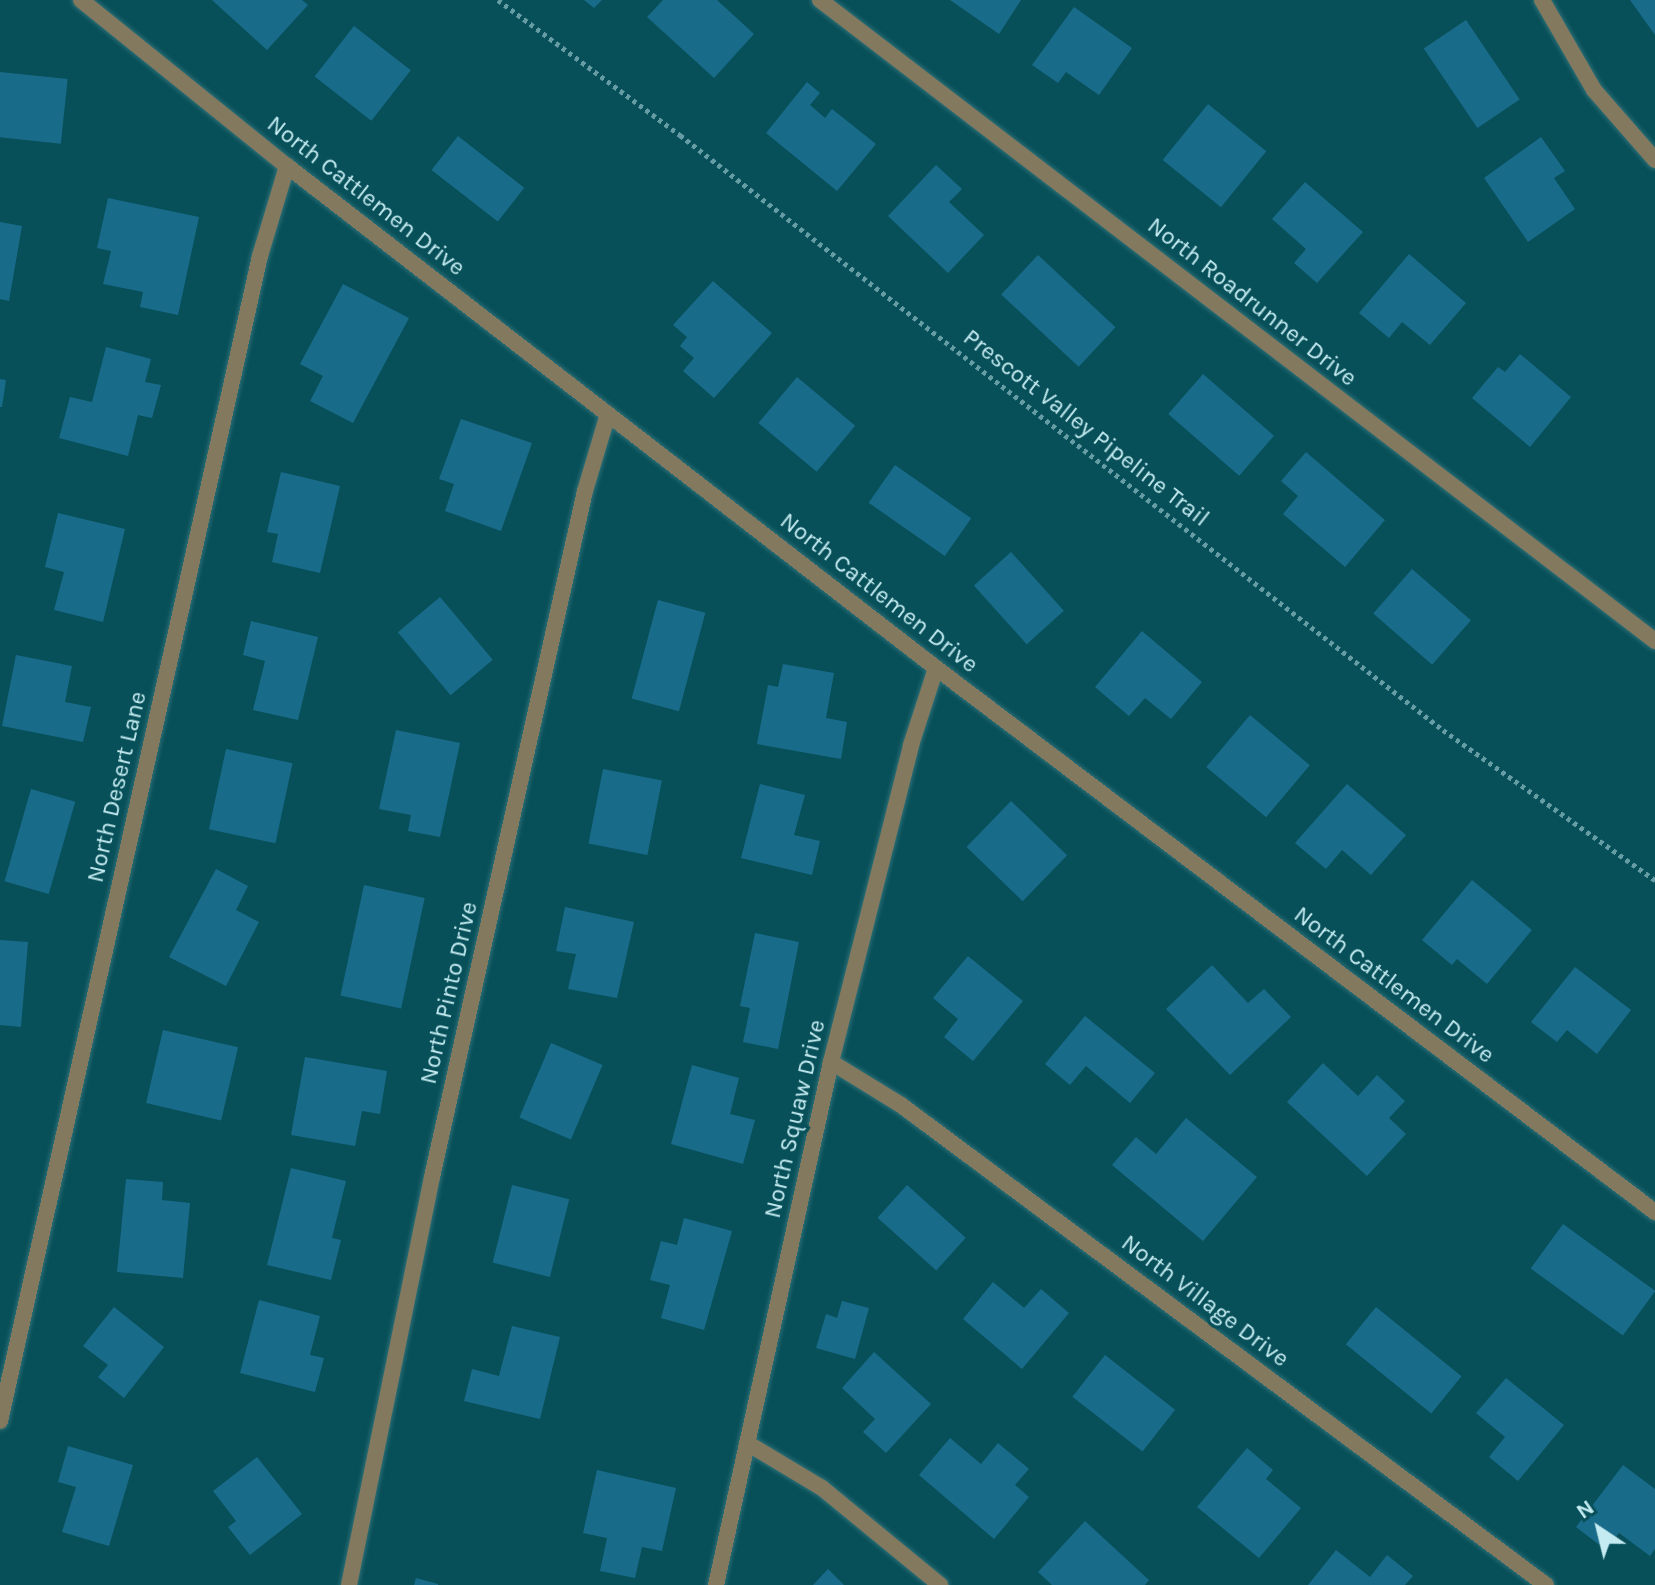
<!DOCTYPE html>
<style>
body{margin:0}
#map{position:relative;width:1655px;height:1585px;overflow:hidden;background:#085059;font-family:Karla,sans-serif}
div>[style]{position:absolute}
.building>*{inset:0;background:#196b8a;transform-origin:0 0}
.path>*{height:5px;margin-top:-2.5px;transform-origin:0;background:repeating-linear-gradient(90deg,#669da5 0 4px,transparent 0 8px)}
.roads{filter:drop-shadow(0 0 2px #2e6f77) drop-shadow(0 0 2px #2e6f77)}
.street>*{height:16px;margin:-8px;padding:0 8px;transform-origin:8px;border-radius:8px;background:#83795e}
span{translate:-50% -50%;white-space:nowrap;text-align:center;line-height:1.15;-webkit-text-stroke:7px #085059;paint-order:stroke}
.street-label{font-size:24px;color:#c4ebf1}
.north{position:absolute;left:1559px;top:1489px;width:80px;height:80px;-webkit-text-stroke:6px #085059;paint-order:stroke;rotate:325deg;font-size:22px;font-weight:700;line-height:32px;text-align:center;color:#c4ebf1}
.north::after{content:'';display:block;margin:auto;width:28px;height:36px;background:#c4ebf1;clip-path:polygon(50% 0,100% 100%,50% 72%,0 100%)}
</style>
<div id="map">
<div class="building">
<div style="clip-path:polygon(212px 0,302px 0,308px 5px,267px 50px)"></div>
<div style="clip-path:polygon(584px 0,602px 0,594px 8px)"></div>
<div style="clip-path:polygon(663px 0,717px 0,754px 34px,714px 78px,647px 17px)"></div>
<div style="clip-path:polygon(950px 0,1021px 0,999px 34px)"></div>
<div style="clip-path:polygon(1630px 0,1655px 0,1655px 35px)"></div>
<div style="clip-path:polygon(1074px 7px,1132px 48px,1099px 95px,1066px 72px,1058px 83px,1032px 65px)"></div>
<div style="left:1466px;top:20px;width:96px;height:51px;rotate:56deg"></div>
<div style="left:354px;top:26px;width:72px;height:64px;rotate:38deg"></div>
<div style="left:0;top:72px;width:68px;height:65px;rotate:6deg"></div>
<div style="clip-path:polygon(807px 82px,820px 93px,810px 105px,825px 118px,832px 109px,876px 144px,837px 191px,766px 133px)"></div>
<div style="left:1208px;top:104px;width:75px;height:72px;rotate:39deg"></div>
<div style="left:458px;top:136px;width:84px;height:43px;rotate:38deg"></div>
<div style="clip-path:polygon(1541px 137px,1565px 171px,1554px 178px,1575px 209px,1528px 242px,1484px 178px)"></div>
<div style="clip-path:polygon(936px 165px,962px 189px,949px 202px,984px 235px,948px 273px,888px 216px)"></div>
<div style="clip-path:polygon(1305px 182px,1363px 232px,1317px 283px,1294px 263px,1306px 249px,1272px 219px)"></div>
<div style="clip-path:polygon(108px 198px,199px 217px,178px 315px,140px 307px,143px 292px,103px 284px,111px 251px,97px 248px)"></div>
<div style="clip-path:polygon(0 222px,22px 226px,9px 301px,0 299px)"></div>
<div style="clip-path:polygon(1409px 254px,1466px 303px,1430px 345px,1402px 322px,1389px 338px,1359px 313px)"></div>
<div style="left:1038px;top:255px;width:106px;height:54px;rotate:43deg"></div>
<div style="clip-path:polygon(713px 281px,772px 333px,714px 398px,683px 371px,694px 358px,680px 346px,687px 337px,673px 325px)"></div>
<div style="clip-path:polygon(343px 284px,409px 318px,353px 423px,310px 401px,323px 376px,300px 364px)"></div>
<div style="clip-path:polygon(106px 347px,151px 359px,145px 382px,161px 385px,152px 418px,138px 415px,128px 456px,59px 438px,70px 397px,92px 402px)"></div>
<div style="clip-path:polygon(1520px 354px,1571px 397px,1530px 447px,1472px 398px,1498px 367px,1505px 372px)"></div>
<div style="left:1203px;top:374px;width:94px;height:53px;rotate:41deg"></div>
<div style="left:797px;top:377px;width:76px;height:60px;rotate:40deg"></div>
<div style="clip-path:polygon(0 379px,6px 380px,2px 407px,0 407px)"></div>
<div style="clip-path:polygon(461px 419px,532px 443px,501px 531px,445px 511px,454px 484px,439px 479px)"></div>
<div style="clip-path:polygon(1306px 452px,1385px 520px,1345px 567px,1283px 514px,1298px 496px,1281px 481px)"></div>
<div style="left:895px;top:465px;width:93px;height:46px;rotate:35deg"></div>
<div style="clip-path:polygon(281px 472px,340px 486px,320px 573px,272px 562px,278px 534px,267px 532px)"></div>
<div style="clip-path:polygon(58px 513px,125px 529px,103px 622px,54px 610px,64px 572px,45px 567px)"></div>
<div style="left:1011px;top:552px;width:79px;height:50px;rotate:48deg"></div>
<div style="left:1412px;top:569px;width:78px;height:59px;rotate:41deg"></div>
<div style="left:440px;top:597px;width:82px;height:55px;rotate:50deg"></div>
<div style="left:658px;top:600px;width:49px;height:102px;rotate:15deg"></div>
<div style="clip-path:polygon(251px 621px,318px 637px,298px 720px,253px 710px,265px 661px,243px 655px)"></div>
<div style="clip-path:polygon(1142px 631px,1202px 682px,1171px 719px,1145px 698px,1129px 716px,1095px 687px)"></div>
<div style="clip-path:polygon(16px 655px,72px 666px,65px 702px,91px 707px,83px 742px,2px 726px)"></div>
<div style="clip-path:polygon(783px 664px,834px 673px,826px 718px,847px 722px,841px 759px,757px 744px,768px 685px,778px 687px)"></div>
<div style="left:1250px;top:715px;width:78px;height:68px;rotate:40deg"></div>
<div style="clip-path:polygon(396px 730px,460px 743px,440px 837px,408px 831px,411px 815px,379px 809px)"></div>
<div style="left:226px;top:749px;width:68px;height:82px;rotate:12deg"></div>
<div style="left:603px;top:769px;width:60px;height:76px;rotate:11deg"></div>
<div style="clip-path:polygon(760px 784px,805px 795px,794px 835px,820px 841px,812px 875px,741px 858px)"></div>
<div style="clip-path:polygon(1347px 784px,1406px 835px,1371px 875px,1342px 850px,1326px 869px,1295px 843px)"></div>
<div style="left:31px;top:789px;width:46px;height:96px;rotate:16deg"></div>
<div style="left:1011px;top:801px;width:78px;height:64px;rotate:44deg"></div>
<div style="clip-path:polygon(216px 869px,248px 886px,236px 910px,259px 922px,226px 986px,169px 957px)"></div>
<div style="clip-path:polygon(1472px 880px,1532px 930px,1487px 984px,1457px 959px,1452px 965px,1422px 940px)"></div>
<div style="left:364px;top:885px;width:62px;height:113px;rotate:12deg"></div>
<div style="clip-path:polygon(565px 907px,634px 922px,617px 998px,568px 989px,576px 954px,556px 951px)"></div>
<div style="clip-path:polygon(755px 933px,799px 942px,778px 1049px,743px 1042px,750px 1008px,740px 1006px)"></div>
<div style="clip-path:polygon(0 940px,28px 942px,21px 1027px,0 1025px)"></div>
<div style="clip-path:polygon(968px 956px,1023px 1001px,973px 1061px,944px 1037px,958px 1019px,933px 998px)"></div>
<div style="clip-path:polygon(1212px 965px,1248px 1003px,1264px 989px,1291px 1017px,1230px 1075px,1166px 1009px)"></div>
<div style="clip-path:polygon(1575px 967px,1631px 1010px,1597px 1054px,1567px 1030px,1557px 1042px,1531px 1022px)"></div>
<div style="clip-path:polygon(1085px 1016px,1155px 1073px,1130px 1103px,1086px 1066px,1070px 1085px,1045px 1064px)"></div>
<div style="left:163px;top:1030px;width:77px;height:75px;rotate:13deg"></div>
<div style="left:551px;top:1043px;width:56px;height:81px;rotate:23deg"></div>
<div style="clip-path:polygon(305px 1057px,387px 1071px,380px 1114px,362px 1111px,355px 1146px,291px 1135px)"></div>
<div style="clip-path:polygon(1323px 1063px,1358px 1096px,1377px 1075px,1405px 1101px,1389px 1118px,1406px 1134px,1367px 1176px,1287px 1102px)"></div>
<div style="clip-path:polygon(692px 1065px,739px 1078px,730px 1114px,755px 1120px,743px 1164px,671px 1144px)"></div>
<div style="clip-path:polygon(1186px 1118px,1257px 1177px,1203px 1241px,1112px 1165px,1136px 1137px,1156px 1154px)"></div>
<div style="clip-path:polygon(291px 1168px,346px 1181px,332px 1238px,341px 1240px,331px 1280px,267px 1265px)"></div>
<div style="clip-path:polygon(126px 1179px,163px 1182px,162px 1200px,190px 1203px,183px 1278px,117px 1272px)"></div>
<div style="left:512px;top:1185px;width:59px;height:80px;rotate:14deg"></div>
<div style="left:907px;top:1185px;width:79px;height:44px;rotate:42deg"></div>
<div style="clip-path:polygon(684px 1218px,732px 1231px,704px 1330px,661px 1318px,670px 1285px,650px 1280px,661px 1241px,677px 1245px)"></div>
<div style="left:1563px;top:1224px;width:114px;height:55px;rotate:36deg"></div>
<div style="clip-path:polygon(993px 1282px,1024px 1308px,1041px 1289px,1069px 1313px,1022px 1369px,963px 1319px)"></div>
<div style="clip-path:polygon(259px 1300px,320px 1316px,310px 1355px,324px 1358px,315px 1392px,240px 1373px)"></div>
<div style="clip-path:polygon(842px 1301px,869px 1308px,855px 1359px,816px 1348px,826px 1314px,837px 1318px)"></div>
<div style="clip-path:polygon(114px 1307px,164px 1347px,124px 1398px,98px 1377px,108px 1365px,83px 1346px)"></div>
<div style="left:1376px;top:1307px;width:110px;height:48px;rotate:39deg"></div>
<div style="clip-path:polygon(512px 1326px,560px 1337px,540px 1419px,464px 1401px,472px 1369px,499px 1376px)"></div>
<div style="clip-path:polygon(874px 1352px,931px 1404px,886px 1453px,863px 1432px,875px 1419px,842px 1388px)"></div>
<div style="left:1105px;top:1355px;width:89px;height:53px;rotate:38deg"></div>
<div style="clip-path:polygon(1506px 1378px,1564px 1425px,1518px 1481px,1489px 1457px,1505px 1437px,1476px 1413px)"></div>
<div style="clip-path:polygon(950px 1438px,981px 1464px,998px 1443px,1029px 1469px,1015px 1485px,1029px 1497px,994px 1539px,919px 1475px)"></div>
<div style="clip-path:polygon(68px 1446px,133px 1465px,109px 1546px,62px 1532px,76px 1487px,58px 1482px)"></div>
<div style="clip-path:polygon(1247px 1448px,1273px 1470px,1266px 1479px,1301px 1508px,1259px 1558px,1197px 1507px)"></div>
<div style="clip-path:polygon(257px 1457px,302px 1514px,250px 1555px,228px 1527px,236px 1521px,213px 1491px)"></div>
<div style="clip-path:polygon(1623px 1465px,1655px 1489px,1655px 1549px,1650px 1556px,1619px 1533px,1606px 1550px,1576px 1527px)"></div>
<div style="clip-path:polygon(597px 1470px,676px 1488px,662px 1551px,642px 1547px,635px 1578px,600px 1571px,607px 1538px,583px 1533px)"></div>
<div style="clip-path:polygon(1085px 1521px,1149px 1580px,1145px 1585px,1052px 1585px,1038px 1572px)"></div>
<div style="clip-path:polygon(1336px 1550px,1370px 1577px,1387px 1555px,1413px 1576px,1405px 1585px,1308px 1585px)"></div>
<div style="clip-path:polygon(828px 1569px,844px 1585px,813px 1585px)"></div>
<div style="clip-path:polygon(416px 1578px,438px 1584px,438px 1585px,414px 1585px)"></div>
</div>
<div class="path">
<div style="left:498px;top:0;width:227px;rotate:36.6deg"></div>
<div style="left:680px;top:135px;width:968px;rotate:37.95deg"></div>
<div style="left:1443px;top:730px;width:260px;rotate:35.3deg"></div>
</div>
<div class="roads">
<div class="street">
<div style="left:81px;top:0;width:265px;rotate:38.9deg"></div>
<div style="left:287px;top:166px;width:820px;rotate:37.72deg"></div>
<div style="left:936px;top:668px;width:902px;rotate:37.11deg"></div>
<div style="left:820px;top:0;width:1053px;rotate:37.51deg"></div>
<div style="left:1542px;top:0;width:104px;rotate:60deg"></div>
<div style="left:1594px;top:90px;width:93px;rotate:48.9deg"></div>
<div style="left:831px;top:1062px;width:82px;rotate:31.6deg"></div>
<div style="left:901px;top:1105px;width:804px;rotate:36.66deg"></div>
<div style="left:0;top:1421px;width:1194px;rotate:-77.42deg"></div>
<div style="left:260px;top:256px;width:94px;rotate:-73.3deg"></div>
<div style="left:747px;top:1443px;width:87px;rotate:31deg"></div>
<div style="left:822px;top:1488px;width:153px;rotate:39.4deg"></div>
<div style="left:349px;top:1585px;width:416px;rotate:-78.5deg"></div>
<div style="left:432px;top:1177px;width:703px;rotate:-77.43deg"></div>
<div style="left:585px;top:491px;width:80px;rotate:-73.4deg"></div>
<div style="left:716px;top:1585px;width:535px;rotate:-77.6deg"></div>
<div style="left:831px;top:1062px;width:327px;rotate:-75.8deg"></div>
<div style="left:911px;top:745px;width:81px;rotate:-72deg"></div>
</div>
</div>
<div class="street-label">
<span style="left:366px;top:196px;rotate:38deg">North Cattlemen Drive</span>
<span style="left:1252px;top:302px;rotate:38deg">North Roadrunner Drive</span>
<span style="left:1086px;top:428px;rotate:38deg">Prescott Valley Pipeline Trail</span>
<span style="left:879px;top:593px;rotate:38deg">North Cattlemen Drive</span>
<span style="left:117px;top:787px;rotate:-77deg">North Desert Lane</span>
<span style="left:1394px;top:985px;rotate:37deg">North Cattlemen Drive</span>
<span style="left:449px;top:993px;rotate:-77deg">North Pinto Drive</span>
<span style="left:795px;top:1119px;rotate:-77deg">North Squaw Drive</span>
<span style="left:1205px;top:1301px;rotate:37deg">North Village Drive</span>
</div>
<div class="north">N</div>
</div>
